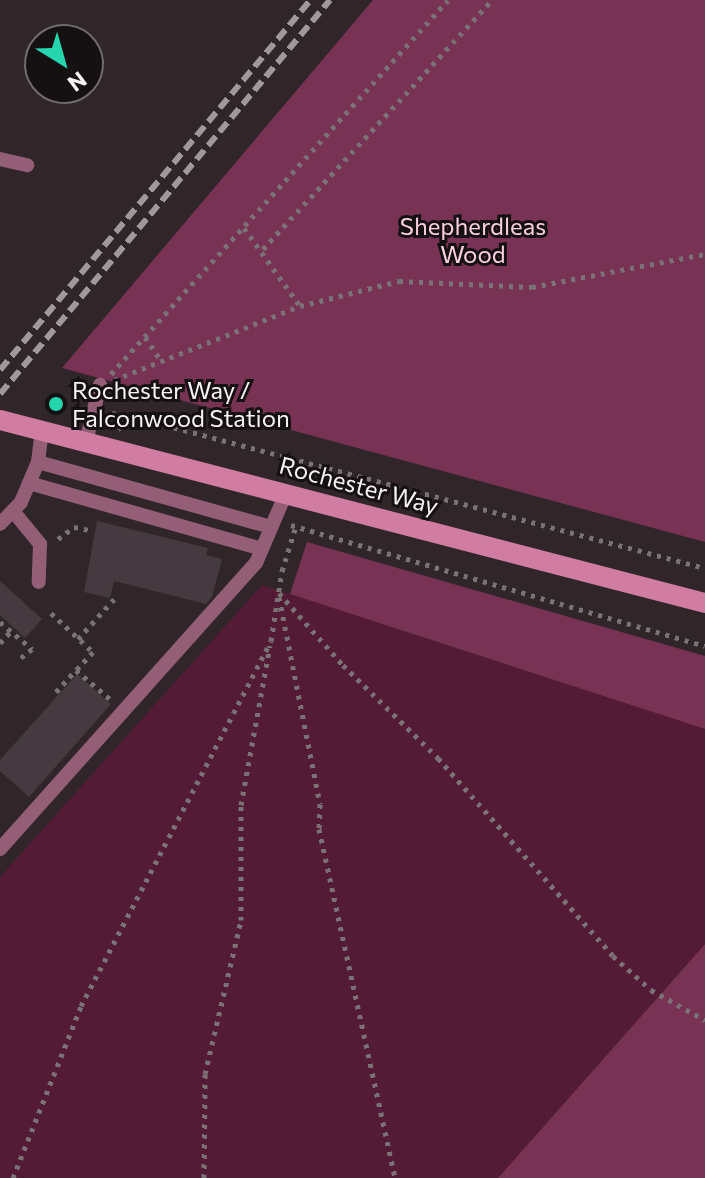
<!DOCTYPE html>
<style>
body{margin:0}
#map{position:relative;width:705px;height:1178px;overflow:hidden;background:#30262a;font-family:Commissioner,sans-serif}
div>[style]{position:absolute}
.green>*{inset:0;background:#541b37}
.forest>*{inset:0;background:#783253}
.building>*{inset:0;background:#453a3f}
.path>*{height:5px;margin-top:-2.5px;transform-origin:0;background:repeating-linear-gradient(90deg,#7b7275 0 4px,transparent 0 10px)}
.lane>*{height:14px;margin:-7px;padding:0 7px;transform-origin:7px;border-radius:7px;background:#945f76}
.secondary>*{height:20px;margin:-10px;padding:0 10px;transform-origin:10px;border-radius:10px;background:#d17da2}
.rail>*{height:6px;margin-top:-3px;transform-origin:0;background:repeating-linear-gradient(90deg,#a0989b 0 12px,transparent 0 18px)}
.dots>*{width:22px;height:22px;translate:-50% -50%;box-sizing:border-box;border:4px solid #151012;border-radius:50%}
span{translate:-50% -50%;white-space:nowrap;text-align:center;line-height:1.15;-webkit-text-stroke:6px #151012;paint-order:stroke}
.park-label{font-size:24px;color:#fbcee0}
.poi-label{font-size:24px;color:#faf3f5}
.left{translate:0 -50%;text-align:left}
.street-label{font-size:24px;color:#faf3f5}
.north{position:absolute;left:24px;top:24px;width:80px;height:80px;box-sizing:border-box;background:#151012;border:2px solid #716b6d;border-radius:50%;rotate:143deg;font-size:22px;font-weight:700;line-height:32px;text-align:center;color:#faf3f5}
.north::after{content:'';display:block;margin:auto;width:28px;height:36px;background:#24d5ae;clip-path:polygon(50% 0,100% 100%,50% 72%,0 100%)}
</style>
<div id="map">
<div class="green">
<div style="clip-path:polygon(262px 585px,705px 729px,705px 944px,498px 1178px,0 1178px,0 877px)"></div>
</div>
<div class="forest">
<div style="clip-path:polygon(373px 0,705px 0,705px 542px,62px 368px)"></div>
<div style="clip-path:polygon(307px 542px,705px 656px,705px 729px,290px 594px)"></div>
<div style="clip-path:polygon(705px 944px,705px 1178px,498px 1178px)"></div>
</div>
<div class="building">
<div style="clip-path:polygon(97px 521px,208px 548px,206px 555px,222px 559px,212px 597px,206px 604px,114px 581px,110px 598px,84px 592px)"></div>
<div style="clip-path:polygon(0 581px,42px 619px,25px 638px,0 615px)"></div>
<div style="clip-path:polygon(77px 674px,111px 704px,29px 797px,0 771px,0 760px)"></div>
</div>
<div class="path">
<div style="left:244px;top:228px;width:96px;rotate:54.3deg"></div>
<div style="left:263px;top:249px;width:338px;rotate:-47.4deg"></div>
<div style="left:145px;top:337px;width:29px;rotate:56deg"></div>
<div style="left:111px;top:374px;width:503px;rotate:-47.98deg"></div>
<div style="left:114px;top:380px;width:200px;rotate:-21.7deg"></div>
<div style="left:300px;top:306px;width:102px;rotate:-14.2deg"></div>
<div style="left:399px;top:281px;width:133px;rotate:2.6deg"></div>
<div style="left:532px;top:287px;width:176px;rotate:-10.8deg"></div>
<div style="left:112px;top:413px;width:22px;rotate:10deg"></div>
<div style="left:118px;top:429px;width:21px;rotate:-35deg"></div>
<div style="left:135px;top:417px;width:590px;rotate:14.84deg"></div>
<div style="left:291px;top:525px;width:431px;rotate:16.3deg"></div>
<div style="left:58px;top:539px;width:20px;rotate:-37deg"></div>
<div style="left:74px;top:527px;width:15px;rotate:11deg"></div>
<div style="left:279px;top:593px;width:96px;rotate:48.4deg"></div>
<div style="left:343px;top:665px;width:133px;rotate:44.4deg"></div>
<div style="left:438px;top:758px;width:264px;rotate:48.5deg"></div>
<div style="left:613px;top:956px;width:51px;rotate:41.8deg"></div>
<div style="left:651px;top:990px;width:62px;rotate:29.1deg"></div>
<div style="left:279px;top:597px;width:211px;rotate:78.8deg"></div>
<div style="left:320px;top:804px;width:25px;rotate:92deg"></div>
<div style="left:319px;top:829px;width:357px;rotate:77.7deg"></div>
<div style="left:51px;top:613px;width:57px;rotate:42.9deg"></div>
<div style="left:93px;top:652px;width:25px;rotate:133deg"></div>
<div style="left:76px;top:670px;width:46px;rotate:40.6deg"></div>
<div style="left:0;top:622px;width:42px;rotate:40.2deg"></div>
<div style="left:32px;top:649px;width:16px;rotate:142deg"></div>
<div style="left:78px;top:639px;width:57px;rotate:-47.9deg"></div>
<div style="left:0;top:643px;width:16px;rotate:-47deg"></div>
<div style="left:56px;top:692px;width:30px;rotate:-48deg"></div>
<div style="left:13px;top:1178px;width:185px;rotate:-68.4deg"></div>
<div style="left:81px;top:1006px;width:411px;rotate:-62.5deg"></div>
<div style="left:271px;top:641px;width:71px;rotate:-81.1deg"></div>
<div style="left:282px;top:571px;width:44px;rotate:-72.8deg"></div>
<div style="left:204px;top:1178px;width:104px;rotate:-89.4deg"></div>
<div style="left:205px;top:1074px;width:158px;rotate:-76.8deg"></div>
<div style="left:241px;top:920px;width:115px;rotate:-90deg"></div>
<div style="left:241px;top:805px;width:162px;rotate:-79.7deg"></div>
</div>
<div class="lane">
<div style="left:0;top:159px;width:28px;rotate:13deg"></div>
<div style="left:86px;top:442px;width:59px;rotate:-76.2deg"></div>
<div style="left:38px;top:462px;width:242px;rotate:15.6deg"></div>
<div style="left:29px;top:483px;width:242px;rotate:15.8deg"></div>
<div style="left:13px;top:511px;width:43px;rotate:50.7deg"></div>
<div style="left:40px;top:544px;width:38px;rotate:92deg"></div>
<div style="left:0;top:524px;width:30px;rotate:-46deg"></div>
<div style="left:21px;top:502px;width:43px;rotate:-67deg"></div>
<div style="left:38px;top:462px;width:31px;rotate:-83deg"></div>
<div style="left:0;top:849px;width:384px;rotate:-48.2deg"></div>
<div style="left:256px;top:563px;width:76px;rotate:-66.8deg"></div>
</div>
<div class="secondary">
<div style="left:0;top:420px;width:728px;rotate:14.55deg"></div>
</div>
<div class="rail">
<div style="left:0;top:370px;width:483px;rotate:-50deg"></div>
<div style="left:0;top:394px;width:514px;rotate:-50.05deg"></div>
</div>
<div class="dots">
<div style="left:56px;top:404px;background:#24d5ae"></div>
</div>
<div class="park-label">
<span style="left:473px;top:240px">Shepherdleas<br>Wood</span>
</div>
<div class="poi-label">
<span class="left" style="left:72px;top:404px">Rochester Way /<br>Falconwood Station</span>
</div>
<div class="street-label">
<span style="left:359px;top:485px;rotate:15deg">Rochester Way</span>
</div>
<div class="north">N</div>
</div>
